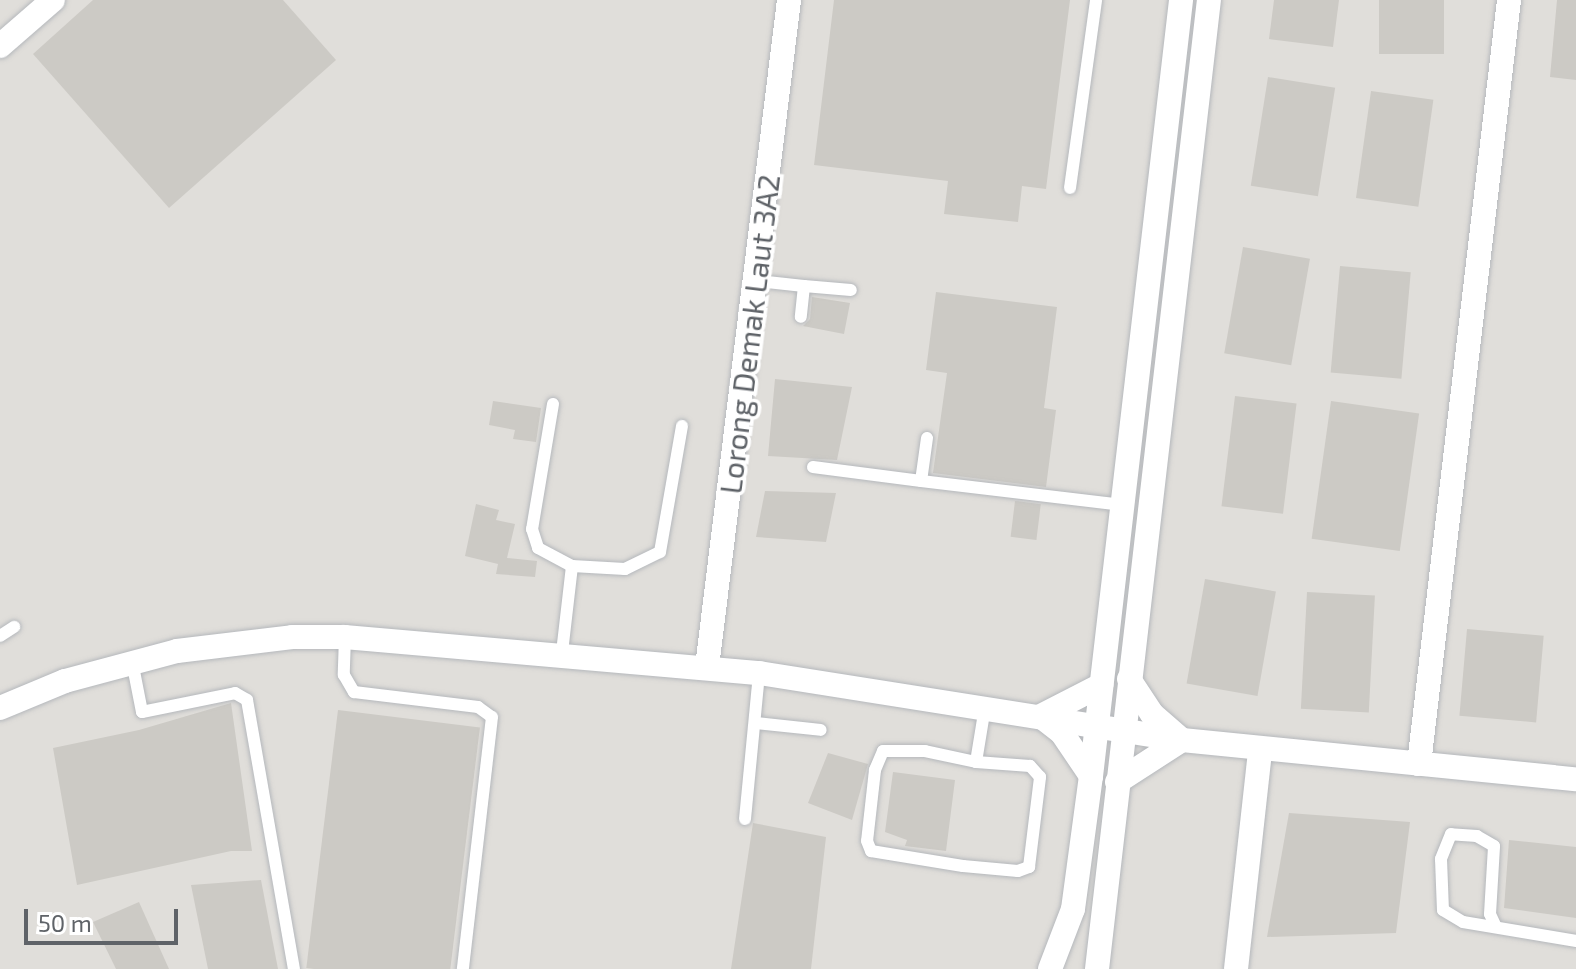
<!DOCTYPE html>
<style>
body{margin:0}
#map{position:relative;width:1576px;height:969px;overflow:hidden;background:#f1efe8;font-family:"Exo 2",sans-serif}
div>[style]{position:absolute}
.industrial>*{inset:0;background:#e0deda;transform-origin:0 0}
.building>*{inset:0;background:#cccac5;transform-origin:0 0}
.roads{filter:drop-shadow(0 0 2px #b5b8bc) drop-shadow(0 0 2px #b5b8bc)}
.lane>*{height:12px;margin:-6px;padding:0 6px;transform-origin:6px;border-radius:6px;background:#fff}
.street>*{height:24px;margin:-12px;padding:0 12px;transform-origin:12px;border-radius:12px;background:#fff}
span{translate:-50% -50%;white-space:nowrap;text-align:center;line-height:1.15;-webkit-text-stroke:7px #fff;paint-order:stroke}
.street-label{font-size:30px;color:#5f6368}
.scale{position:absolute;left:24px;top:909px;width:154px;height:36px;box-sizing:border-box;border:4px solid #5f6368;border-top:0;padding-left:10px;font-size:24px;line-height:28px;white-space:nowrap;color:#5f6368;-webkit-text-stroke:6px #fff;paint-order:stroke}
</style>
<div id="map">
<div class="industrial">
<div style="left:0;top:0;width:1576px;height:969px"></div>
</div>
<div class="building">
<div style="clip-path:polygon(93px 0,283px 0,336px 60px,169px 208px,33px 54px)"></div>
<div style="clip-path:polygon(834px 0,1070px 0,1046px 189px,1022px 186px,1018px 222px,944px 214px,948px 181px,814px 165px)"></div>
<div style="clip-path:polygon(1274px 0,1339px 0,1333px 47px,1269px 39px)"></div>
<div style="left:1379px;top:0;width:65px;height:54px"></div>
<div style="clip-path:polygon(1557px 0,1576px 0,1576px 80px,1550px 77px)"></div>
<div style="left:1268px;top:77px;width:68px;height:110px;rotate:9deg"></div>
<div style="left:1371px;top:91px;width:63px;height:108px;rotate:8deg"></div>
<div style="left:1243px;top:247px;width:68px;height:108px;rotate:10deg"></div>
<div style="left:1340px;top:266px;width:71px;height:107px;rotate:5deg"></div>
<div style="clip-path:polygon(936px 292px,1057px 307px,1044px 408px,1056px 410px,1046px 487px,933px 473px,947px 373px,926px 370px)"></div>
<div style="clip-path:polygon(812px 297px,850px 303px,844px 334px,803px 326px,810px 319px)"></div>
<div style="clip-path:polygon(775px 379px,852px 387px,837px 460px,768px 456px)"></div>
<div style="left:1235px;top:396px;width:62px;height:111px;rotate:7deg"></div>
<div style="clip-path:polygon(493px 401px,541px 408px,536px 442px,513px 439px,515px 430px,489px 425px)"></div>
<div style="left:1331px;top:401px;width:89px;height:139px;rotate:8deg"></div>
<div style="clip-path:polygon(765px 491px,836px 493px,826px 542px,756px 537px)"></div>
<div style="left:1015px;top:501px;width:26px;height:36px;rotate:7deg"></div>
<div style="clip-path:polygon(476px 504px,499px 510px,496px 520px,515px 524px,507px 558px,537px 561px,535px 577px,496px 574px,498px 564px,465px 556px)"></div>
<div style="left:1205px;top:579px;width:72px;height:106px;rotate:10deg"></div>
<div style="left:1307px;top:592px;width:68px;height:117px;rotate:3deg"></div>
<div style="left:1467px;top:629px;width:77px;height:87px;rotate:5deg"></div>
<div style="clip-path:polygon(231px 703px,252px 851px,231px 851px,77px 885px,53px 748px,139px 730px)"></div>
<div style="left:338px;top:710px;width:143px;height:260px;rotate:7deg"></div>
<div style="clip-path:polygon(828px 753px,868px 764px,852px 820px,808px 803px)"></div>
<div style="clip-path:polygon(893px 772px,955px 780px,946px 851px,905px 846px,907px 840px,885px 832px)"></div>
<div style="clip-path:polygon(1289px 813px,1410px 822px,1396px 933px,1267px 937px)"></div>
<div style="clip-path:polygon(753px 823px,826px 837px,811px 969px,731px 969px)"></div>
<div style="clip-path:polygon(1509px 840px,1576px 847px,1576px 918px,1504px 908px)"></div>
<div style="clip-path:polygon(261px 880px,278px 969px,208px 969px,191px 885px)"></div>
<div style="clip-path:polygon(139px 902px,169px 969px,116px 969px,93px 922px)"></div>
</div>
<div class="roads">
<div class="lane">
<div style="left:1070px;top:188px;width:190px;rotate:-82.1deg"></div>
<div style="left:758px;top:281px;width:46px;rotate:6.2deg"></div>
<div style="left:804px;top:286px;width:31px;rotate:96deg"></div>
<div style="left:804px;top:286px;width:47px;rotate:4.9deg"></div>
<div style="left:553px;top:404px;width:127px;rotate:99.5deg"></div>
<div style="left:532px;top:529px;width:20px;rotate:72deg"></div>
<div style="left:538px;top:548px;width:38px;rotate:28deg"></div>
<div style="left:572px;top:566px;width:87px;rotate:96.6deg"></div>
<div style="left:927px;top:438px;width:43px;rotate:97.9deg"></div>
<div style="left:921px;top:481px;width:201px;rotate:6.8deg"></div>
<div style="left:813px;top:467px;width:109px;rotate:7.4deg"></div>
<div style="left:572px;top:566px;width:53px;rotate:3.2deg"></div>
<div style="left:625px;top:569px;width:39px;rotate:-26deg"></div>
<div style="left:660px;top:552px;width:128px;rotate:-80.1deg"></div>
<div style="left:0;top:636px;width:17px;rotate:-33deg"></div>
<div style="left:345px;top:637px;width:38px;rotate:92deg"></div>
<div style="left:344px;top:675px;width:20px;rotate:60deg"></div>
<div style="left:354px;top:692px;width:125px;rotate:6.9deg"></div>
<div style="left:478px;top:707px;width:17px;rotate:36deg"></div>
<div style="left:492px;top:717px;width:254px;rotate:96.6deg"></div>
<div style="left:132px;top:661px;width:52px;rotate:78.9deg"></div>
<div style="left:142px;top:712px;width:95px;rotate:-11.5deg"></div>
<div style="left:235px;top:693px;width:14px;rotate:30deg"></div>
<div style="left:247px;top:700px;width:273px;rotate:80.1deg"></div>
<div style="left:756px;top:723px;width:65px;rotate:6.1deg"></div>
<div style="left:976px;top:762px;width:52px;rotate:-167.8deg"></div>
<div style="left:925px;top:751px;width:42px;rotate:180deg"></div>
<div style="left:883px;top:751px;width:21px;rotate:113deg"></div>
<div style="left:875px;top:770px;width:71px;rotate:96.4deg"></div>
<div style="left:867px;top:841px;width:11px;rotate:68deg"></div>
<div style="left:871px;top:851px;width:93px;rotate:9.3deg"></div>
<div style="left:963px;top:866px;width:55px;rotate:5.2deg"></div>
<div style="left:1018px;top:871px;width:12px;rotate:-20deg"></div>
<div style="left:1029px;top:867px;width:91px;rotate:-83deg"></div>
<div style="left:1040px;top:777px;width:15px;rotate:-132deg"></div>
<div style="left:1030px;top:766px;width:54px;rotate:-175.8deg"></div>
<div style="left:976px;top:762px;width:56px;rotate:-80.7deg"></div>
<div style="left:745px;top:819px;width:147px;rotate:-84.5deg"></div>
<div style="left:1496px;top:927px;width:14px;rotate:-115deg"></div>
<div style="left:1490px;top:914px;width:68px;rotate:-86.6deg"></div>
<div style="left:1494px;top:846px;width:20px;rotate:-150deg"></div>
<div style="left:1477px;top:836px;width:26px;rotate:-176deg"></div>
<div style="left:1451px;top:834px;width:27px;rotate:112deg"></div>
<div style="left:1441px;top:859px;width:51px;rotate:87.8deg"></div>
<div style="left:1443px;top:910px;width:23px;rotate:31deg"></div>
<div style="left:1463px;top:922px;width:115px;rotate:9.5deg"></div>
</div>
<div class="street">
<div style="left:0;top:46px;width:70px;rotate:-41deg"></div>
<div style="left:707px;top:667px;width:672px;rotate:-82.99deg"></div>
<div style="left:1129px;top:679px;width:42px;rotate:56.7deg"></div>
<div style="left:1152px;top:714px;width:40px;rotate:41deg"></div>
<div style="left:0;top:708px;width:70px;rotate:-22.6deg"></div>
<div style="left:65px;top:681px;width:116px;rotate:-15deg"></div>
<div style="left:177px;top:651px;width:116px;rotate:-6.9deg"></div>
<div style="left:292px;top:637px;width:53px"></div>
<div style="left:345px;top:637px;width:416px;rotate:5deg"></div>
<div style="left:759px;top:673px;width:428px;rotate:9deg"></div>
<div style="left:1182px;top:740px;width:396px;rotate:5.7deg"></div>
<div style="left:1041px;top:716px;width:68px;rotate:-27.3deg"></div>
<div style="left:1043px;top:718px;width:24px;rotate:38deg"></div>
<div style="left:1062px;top:733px;width:52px;rotate:56deg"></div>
<div style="left:1419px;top:764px;width:769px;rotate:-83.28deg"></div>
<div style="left:1117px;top:782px;width:77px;rotate:-32.9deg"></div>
<div style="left:1050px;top:969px;width:64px;rotate:-69deg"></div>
<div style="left:1073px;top:909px;width:134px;rotate:-82.3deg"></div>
<div style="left:1091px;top:776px;width:781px;rotate:-83.38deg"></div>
<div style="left:1097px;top:969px;width:975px;rotate:-83.41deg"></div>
<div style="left:1236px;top:969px;width:220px;rotate:-83.7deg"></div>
</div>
</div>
<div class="street-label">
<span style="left:749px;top:334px;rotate:-83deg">Lorong Demak Laut 3A2</span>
</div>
<div class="scale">50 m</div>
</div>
